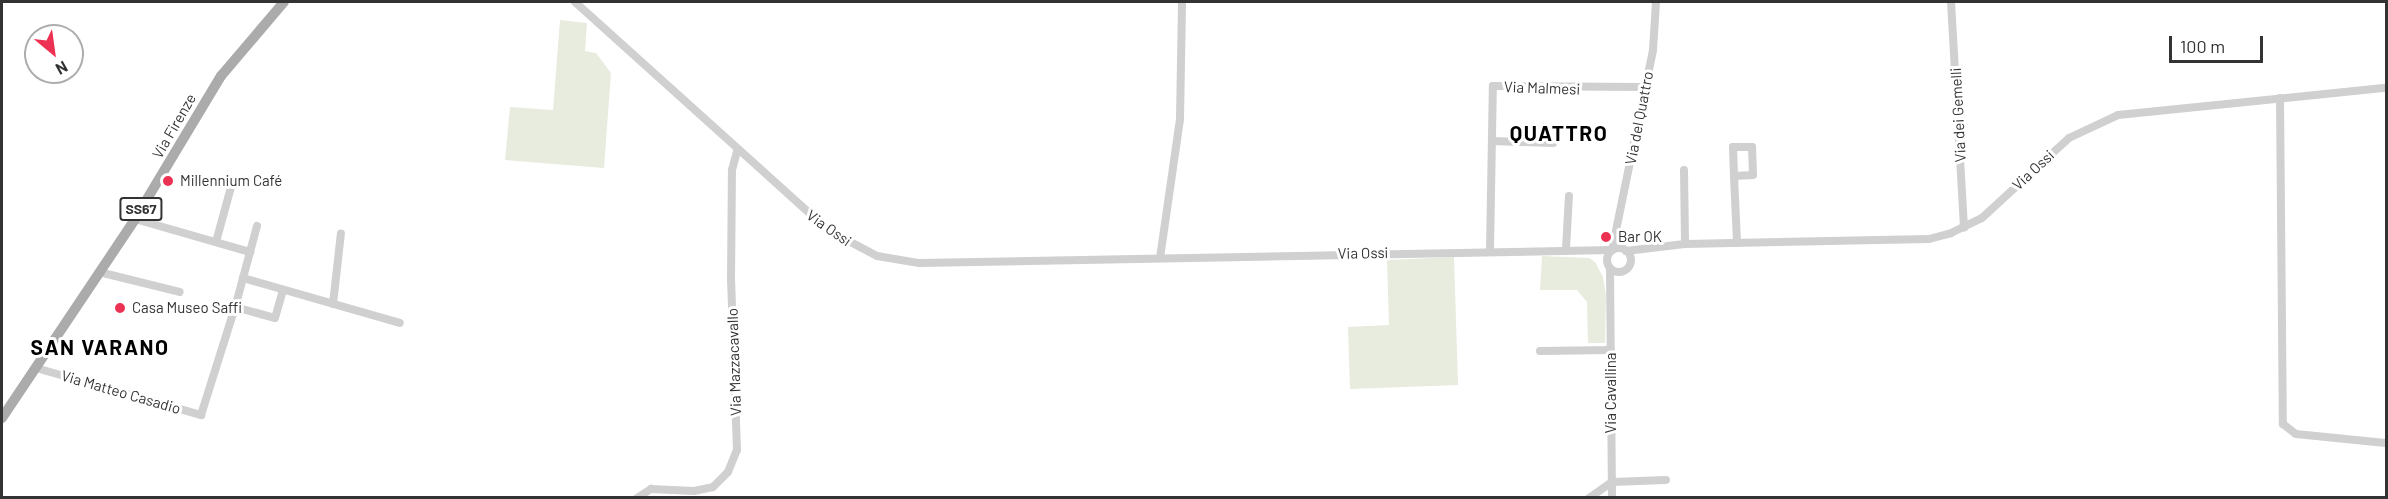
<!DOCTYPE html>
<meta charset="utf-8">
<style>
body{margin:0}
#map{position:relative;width:2388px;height:499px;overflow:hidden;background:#fff;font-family:Barlow,sans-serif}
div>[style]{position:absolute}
.green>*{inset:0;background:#e7ecde}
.minor>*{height:8px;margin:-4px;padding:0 4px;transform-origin:4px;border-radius:4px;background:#d0d0d0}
.minor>.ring{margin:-4px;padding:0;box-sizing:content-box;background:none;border:8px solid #d0d0d0;border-radius:50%}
.major>*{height:10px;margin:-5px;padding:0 5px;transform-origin:5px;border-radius:5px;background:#ababab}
.dots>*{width:16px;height:16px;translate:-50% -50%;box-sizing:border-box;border:3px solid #fff;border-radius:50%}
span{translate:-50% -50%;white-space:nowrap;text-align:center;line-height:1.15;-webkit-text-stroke:6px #fff;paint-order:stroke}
.shield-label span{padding:2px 4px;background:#fff;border:2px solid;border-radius:4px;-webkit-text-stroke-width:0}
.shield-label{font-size:14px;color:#333;font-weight:700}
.street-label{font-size:15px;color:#333}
.poi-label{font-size:15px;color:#333}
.left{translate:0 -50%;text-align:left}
.district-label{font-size:21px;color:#000;font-weight:700;letter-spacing:1.5px}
.frame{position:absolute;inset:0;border:3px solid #333;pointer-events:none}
.north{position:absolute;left:24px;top:24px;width:60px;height:60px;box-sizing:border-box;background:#fff;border:2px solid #adadad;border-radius:50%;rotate:151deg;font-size:16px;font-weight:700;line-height:24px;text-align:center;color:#333}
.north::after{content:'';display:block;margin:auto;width:21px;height:27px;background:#ed3152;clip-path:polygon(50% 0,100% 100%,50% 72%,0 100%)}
.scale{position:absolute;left:2169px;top:36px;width:94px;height:27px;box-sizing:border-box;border:3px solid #333;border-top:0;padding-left:8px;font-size:18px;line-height:21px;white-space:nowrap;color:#333;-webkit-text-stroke:4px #fff;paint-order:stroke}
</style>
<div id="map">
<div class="green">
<div style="clip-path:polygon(560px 20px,587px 23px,585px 51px,596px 53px,611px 73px,604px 168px,505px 160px,510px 107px,553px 110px)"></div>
<div style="clip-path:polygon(1542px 256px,1589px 258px,1595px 262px,1603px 277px,1606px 295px,1605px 343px,1588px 343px,1587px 302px,1577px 290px,1540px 290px)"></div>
<div style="clip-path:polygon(1454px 257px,1458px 385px,1350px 389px,1348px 327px,1389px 325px,1387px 260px)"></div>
</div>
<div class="minor">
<div style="left:575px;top:2px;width:341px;rotate:42deg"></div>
<div style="left:828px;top:230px;width:55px;rotate:28deg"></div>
<div style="left:877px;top:256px;width:43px;rotate:9.5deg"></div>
<div style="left:919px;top:263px;width:693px;rotate:-1.07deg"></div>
<div style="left:1612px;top:250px;width:204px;rotate:-78.4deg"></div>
<div style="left:1653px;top:50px;width:48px;rotate:-86.4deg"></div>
<div style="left:1951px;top:2px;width:226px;rotate:86.7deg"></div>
<div style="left:2280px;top:98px;width:326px;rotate:89.5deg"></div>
<div style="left:2283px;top:424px;width:16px;rotate:38deg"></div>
<div style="left:2296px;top:434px;width:90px;rotate:5.7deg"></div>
<div style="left:1492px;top:141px;width:61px;rotate:1.9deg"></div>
<div style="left:1684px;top:170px;width:74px;rotate:89.2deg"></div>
<div style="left:1734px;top:176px;width:19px;rotate:-3deg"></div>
<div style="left:1753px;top:175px;width:28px;rotate:-92deg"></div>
<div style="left:1752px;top:147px;width:19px;rotate:180deg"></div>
<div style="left:1733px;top:147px;width:29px;rotate:88deg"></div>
<div style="left:1734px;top:176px;width:67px;rotate:87.4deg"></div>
<div style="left:135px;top:219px;width:120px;rotate:16deg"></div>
<div style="left:250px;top:252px;width:27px;rotate:-75deg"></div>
<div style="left:216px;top:242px;width:57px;rotate:-74.7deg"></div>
<div class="ring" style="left:1607px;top:248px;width:16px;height:16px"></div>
<div style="left:1566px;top:249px;width:53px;rotate:-86.8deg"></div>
<div style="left:1490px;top:250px;width:164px;rotate:-89deg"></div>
<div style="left:1493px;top:86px;width:152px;rotate:0.4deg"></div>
<div style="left:1626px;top:251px;width:59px;rotate:-6.8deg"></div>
<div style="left:1685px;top:244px;width:244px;rotate:-1.2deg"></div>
<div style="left:1929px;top:239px;width:23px;rotate:-15deg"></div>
<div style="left:1951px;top:233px;width:34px;rotate:-26deg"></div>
<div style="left:1982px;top:218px;width:118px;rotate:-42.6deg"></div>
<div style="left:2069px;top:138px;width:54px;rotate:-25.1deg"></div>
<div style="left:2118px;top:115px;width:269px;rotate:-5.8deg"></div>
<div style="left:250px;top:252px;width:27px;rotate:105deg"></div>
<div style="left:243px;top:278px;width:163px;rotate:16deg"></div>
<div style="left:1160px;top:258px;width:140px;rotate:-81.8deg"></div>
<div style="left:1180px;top:119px;width:117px;rotate:-89deg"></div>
<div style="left:1610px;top:269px;width:229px;rotate:89.5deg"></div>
<div style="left:99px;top:272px;width:83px;rotate:13.9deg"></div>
<div style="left:243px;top:278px;width:30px;rotate:105deg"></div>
<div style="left:235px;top:307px;width:41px;rotate:15.4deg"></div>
<div style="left:275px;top:318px;width:29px;rotate:-74deg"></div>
<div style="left:333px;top:304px;width:71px;rotate:-83.6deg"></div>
<div style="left:1540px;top:351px;width:71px;rotate:-0.8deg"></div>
<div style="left:36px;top:368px;width:172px;rotate:15.9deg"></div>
<div style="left:201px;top:415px;width:113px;rotate:-72.5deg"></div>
<div style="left:637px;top:498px;width:17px;rotate:-33deg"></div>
<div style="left:651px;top:489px;width:43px;rotate:2.7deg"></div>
<div style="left:694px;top:491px;width:19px;rotate:-12deg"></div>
<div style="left:713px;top:487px;width:21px;rotate:-45deg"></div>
<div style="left:728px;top:472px;width:24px;rotate:-68deg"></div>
<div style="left:737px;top:450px;width:170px;rotate:-92deg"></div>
<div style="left:731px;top:280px;width:110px;rotate:-89.5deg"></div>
<div style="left:732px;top:170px;width:20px;rotate:-75deg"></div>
<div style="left:1589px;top:498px;width:28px;rotate:-35deg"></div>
<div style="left:1612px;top:482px;width:54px;rotate:-2.1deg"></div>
</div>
<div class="major">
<div style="left:2px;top:418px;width:239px;rotate:-56.2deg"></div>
<div style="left:135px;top:219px;width:167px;rotate:-59deg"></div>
<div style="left:221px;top:76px;width:97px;rotate:-49.6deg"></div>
</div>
<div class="dots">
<div style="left:168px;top:181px;background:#ed3152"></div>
<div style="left:1606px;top:237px;background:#ed3152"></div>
<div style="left:120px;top:308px;background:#ed3152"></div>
</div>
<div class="shield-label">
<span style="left:141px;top:209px">SS67</span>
</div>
<div class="street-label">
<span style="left:1542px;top:88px;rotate:2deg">Via Malmesi</span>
<span style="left:1958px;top:115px;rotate:-93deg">Via dei Gemelli</span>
<span style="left:1639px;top:118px;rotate:-79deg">Via del Quattro</span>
<span style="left:174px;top:126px;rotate:-60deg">Via Firenze</span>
<span style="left:2033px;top:170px;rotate:-43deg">Via Ossi</span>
<span style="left:829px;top:228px;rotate:35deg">Via Ossi</span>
<span style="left:1363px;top:253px;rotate:-1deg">Via Ossi</span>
<span style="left:734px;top:362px;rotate:-92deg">Via Mazzacavallo</span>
<span style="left:121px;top:392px;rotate:16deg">Via Matteo Casadio</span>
<span style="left:1611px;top:393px;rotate:-90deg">Via Cavallina</span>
</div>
<div class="poi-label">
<span class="left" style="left:180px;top:181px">Millennium Café</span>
<span class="left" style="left:1618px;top:237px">Bar OK</span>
<span class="left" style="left:132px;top:308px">Casa Museo Saffi</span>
</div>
<div class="district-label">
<span style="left:1559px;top:133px">QUATTRO</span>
<span style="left:100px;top:347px">SAN VARANO</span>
</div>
<div class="frame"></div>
<div class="north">N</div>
<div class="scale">100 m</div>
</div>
